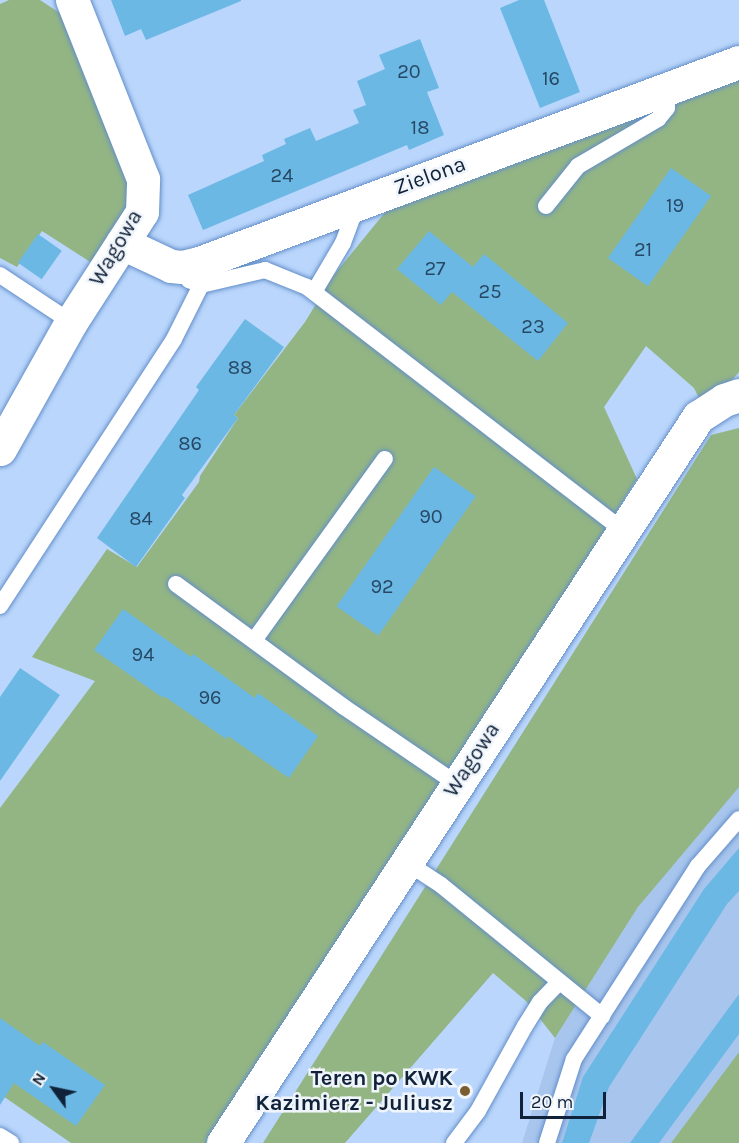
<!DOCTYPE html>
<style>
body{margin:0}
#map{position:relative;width:739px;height:1143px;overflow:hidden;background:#bad6fc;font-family:Karla,sans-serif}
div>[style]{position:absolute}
.built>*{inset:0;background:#a7c5ed}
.green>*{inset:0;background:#93b584}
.building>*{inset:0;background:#6bb8e5;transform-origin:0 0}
.roads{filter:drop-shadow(0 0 2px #638ec9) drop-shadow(0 0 2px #638ec9)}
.lane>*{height:16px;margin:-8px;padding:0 8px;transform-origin:8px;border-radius:8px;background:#fff}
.street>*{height:33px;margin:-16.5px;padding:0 16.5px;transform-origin:16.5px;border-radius:16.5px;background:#fff}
.dots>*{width:16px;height:16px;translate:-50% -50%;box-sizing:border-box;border:3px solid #f0f5fb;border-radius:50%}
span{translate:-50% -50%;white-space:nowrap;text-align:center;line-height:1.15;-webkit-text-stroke:5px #f0f5fb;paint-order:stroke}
.number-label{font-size:20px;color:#274864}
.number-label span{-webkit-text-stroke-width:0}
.street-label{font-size:22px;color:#102239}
.poi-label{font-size:22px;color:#102239;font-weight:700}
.right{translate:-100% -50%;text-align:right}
.north{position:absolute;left:24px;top:1059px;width:60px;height:60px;-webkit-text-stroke:4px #f0f5fb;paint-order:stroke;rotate:303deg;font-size:16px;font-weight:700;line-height:24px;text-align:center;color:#102239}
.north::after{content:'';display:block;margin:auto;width:21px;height:27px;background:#102239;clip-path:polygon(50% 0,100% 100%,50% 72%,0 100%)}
.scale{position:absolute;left:520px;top:1092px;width:86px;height:27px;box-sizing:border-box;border:3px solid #102239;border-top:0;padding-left:8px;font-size:18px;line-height:21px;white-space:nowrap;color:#102239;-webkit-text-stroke:4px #f0f5fb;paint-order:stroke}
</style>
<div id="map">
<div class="built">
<div style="clip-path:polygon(739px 783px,739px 1052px,671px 1143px,522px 1143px,555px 1038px,638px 907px)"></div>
</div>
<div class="green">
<div style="clip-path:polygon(9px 0,40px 0,72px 21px,136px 203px,95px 265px,42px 231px,17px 267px,0 258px,0 4px)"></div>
<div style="clip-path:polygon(739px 76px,739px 372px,733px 379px,699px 398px,694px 388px,646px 346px,604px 407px,637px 479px,527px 654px,206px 1143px,71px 1143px,0 1094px,0 808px,95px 681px,32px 657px,107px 549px,137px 567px,199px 482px,200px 476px,238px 418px,234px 415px,305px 322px,333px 276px,396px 199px)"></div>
<div style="clip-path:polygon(739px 428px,739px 787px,638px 907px,555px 1038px,526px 1001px,493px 973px,345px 1143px,263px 1143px,711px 435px)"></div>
<div style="clip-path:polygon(739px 1052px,739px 1143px,671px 1143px)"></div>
</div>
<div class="building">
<div style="clip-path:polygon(111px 0,241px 0,241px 1px,146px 40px,141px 29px,125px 36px)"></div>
<div style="clip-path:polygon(519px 0,544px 0,580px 92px,540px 108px,500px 8px)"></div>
<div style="clip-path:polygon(420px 39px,439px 88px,427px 92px,444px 135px,409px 150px,407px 145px,203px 230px,188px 195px,264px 161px,262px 155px,286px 144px,284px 139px,310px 128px,316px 141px,359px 123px,353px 110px,366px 105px,357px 81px,385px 69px,379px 55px)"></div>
<div style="left:671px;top:168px;width:49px;height:110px;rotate:35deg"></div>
<div style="clip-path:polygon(429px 231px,473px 267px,484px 254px,568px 323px,538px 361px,452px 292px,441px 305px,397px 269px)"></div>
<div style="left:38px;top:234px;width:29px;height:35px;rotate:35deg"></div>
<div style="clip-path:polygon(245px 319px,284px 347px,234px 415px,238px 418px,182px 495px,185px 498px,136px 567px,97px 538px,199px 390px,196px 387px)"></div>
<div style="left:434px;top:467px;width:51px;height:170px;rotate:35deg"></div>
<div style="clip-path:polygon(123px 609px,191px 657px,193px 654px,255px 698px,258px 693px,318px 736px,289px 778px,228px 736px,226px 739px,164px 696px,163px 698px,94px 650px)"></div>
<div style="clip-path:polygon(20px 668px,60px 695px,0 781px,0 697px)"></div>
<div style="clip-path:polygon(739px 848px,739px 891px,727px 904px,609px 1087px,589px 1143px,562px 1143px,583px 1077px,704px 889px)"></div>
<div style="clip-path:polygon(739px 994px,739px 1034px,659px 1143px,630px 1143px)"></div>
<div style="clip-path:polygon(0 1018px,40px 1046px,43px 1042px,105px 1085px,76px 1126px,14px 1083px,0 1105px)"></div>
</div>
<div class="roads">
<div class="lane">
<div style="left:546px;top:206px;width:51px;rotate:-51.3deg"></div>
<div style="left:578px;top:166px;width:93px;rotate:-30.4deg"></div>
<div style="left:658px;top:119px;width:14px;rotate:-51deg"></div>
<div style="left:667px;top:108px;width:19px;rotate:-90deg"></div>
<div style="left:182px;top:267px;width:15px;rotate:62deg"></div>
<div style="left:189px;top:280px;width:13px;rotate:23deg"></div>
<div style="left:201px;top:285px;width:66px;rotate:-13.2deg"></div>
<div style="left:265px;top:270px;width:45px;rotate:22deg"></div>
<div style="left:307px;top:287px;width:399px;rotate:37.6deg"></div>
<div style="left:0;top:275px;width:85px;rotate:33.5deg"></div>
<div style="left:314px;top:292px;width:57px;rotate:-59.4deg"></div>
<div style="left:343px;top:243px;width:40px;rotate:-69.8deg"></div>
<div style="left:176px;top:584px;width:208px;rotate:36.2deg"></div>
<div style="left:344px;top:707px;width:137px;rotate:34.3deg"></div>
<div style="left:0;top:606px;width:319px;rotate:-56.9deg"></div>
<div style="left:174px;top:339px;width:60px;rotate:-63.4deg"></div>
<div style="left:255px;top:639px;width:222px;rotate:-54.2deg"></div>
<div style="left:406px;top:862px;width:42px;rotate:33.3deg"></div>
<div style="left:441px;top:885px;width:208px;rotate:39.1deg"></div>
<div style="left:0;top:1136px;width:13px;rotate:32deg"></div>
<div style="left:454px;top:1143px;width:40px;rotate:-53deg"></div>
<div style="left:478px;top:1111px;width:97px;rotate:-61.1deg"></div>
<div style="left:525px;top:1026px;width:28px;rotate:-58deg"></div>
<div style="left:540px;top:1002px;width:28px;rotate:-46deg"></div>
<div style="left:547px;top:1143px;width:88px;rotate:-72.2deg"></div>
<div style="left:574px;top:1059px;width:229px;rotate:-57.3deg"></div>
<div style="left:698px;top:866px;width:62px;rotate:-48.9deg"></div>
</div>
<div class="street">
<div style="left:122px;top:243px;width:54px;rotate:25.1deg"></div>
<div style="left:171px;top:266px;width:11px;rotate:5deg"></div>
<div style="left:182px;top:267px;width:17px;rotate:-13deg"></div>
<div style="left:199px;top:263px;width:576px;rotate:-20.42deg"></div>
<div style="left:0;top:449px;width:145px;rotate:-60.8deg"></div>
<div style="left:71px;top:322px;width:131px;rotate:-57.2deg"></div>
<div style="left:142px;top:212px;width:33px;rotate:-88deg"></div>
<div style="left:143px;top:179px;width:193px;rotate:-111.6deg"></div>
<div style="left:223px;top:1143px;width:868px;rotate:-56.8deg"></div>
<div style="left:698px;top:417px;width:31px;rotate:-33deg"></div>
<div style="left:724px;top:400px;width:16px;rotate:-18deg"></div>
</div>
</div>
<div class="dots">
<div style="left:465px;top:1091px;background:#795c2f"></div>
</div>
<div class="number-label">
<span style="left:409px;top:71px">20</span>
<span style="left:551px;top:78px">16</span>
<span style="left:420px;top:127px">18</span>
<span style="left:282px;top:175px">24</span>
<span style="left:675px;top:205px">19</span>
<span style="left:643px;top:249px">21</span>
<span style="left:435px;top:268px">27</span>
<span style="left:490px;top:291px">25</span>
<span style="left:533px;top:326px">23</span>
<span style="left:240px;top:367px">88</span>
<span style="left:190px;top:443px">86</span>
<span style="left:431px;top:516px">90</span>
<span style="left:141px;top:518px">84</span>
<span style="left:382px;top:586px">92</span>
<span style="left:143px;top:654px">94</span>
<span style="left:210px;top:697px">96</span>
</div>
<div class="street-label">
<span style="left:430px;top:176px;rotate:-20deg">Zielona</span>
<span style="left:116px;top:248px;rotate:-60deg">Wagowa</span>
<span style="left:472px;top:760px;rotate:-57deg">Wagowa</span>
</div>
<div class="poi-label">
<span class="right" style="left:453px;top:1091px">Teren po KWK<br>Kazimierz - Juliusz</span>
</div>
<div class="north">N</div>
<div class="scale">20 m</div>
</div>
